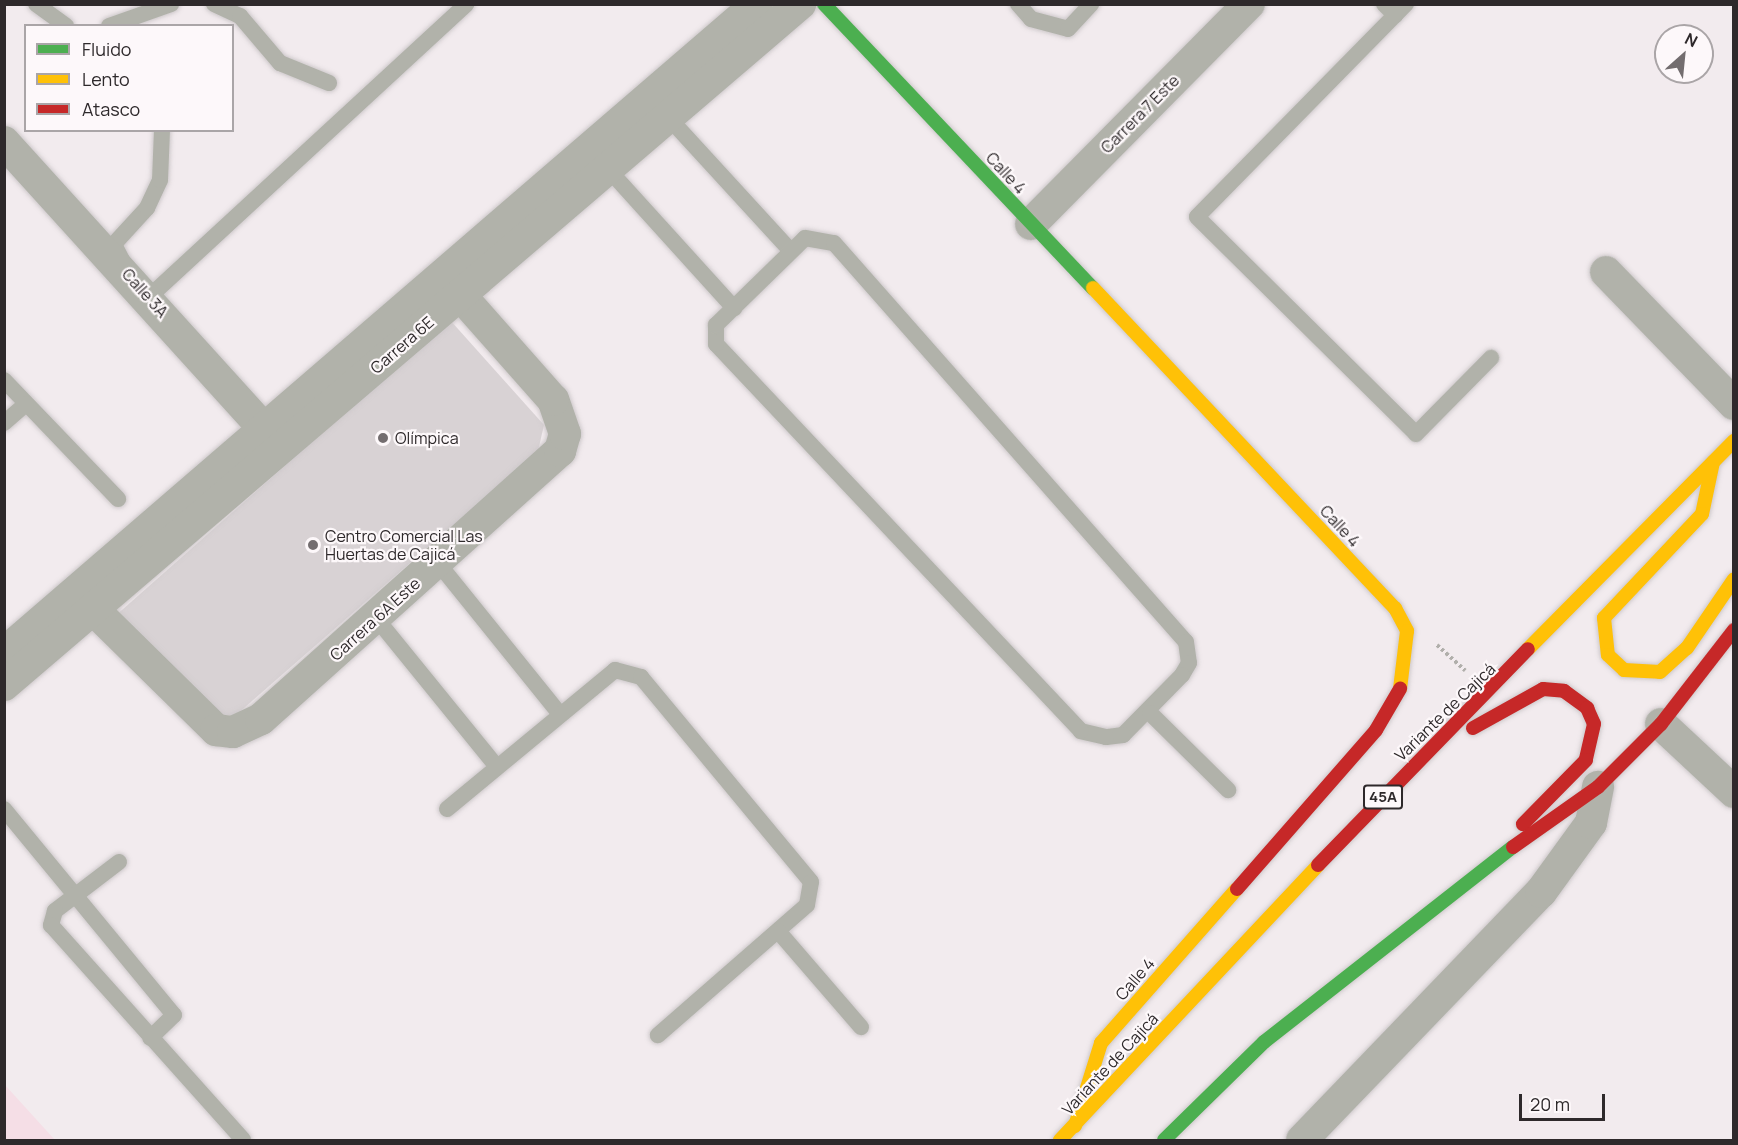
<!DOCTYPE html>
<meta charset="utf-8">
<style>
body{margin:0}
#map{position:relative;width:1738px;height:1145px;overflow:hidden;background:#f2ebee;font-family:Manrope,sans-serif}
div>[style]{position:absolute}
.green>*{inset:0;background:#f5dee6}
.building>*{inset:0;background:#d8d2d4}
.path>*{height:4px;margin-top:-2px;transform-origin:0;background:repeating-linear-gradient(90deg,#b1afab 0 3px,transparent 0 6px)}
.roads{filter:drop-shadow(0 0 2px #cec9cb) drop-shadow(0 0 2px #cec9cb)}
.lane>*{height:16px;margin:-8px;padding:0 8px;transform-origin:8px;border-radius:8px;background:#b1b2aa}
.street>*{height:32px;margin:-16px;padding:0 16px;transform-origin:16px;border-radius:16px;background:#b1b2aa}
.fast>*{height:14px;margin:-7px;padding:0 7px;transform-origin:7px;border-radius:7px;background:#4caf50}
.slow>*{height:14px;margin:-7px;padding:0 7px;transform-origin:7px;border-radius:7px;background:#ffc107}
.jam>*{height:14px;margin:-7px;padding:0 7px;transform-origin:7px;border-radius:7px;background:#c62828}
.dots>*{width:16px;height:16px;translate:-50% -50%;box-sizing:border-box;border:3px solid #fdf8fa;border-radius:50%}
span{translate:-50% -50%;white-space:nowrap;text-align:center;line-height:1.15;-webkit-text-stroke:4.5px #fdf8fa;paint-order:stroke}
.shield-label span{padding:2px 4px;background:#fdf8fa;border:2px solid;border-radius:4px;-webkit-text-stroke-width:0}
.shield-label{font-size:15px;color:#2e292b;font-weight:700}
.street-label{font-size:16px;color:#2e292b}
.poi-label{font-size:16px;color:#2e292b}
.left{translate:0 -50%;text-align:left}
.frame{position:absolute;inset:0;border:6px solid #2e292b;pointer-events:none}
.legend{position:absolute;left:24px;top:24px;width:210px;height:108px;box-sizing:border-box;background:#fdf8fa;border:2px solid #aaa5a7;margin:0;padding:8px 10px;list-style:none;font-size:18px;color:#2e292b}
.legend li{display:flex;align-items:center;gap:12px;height:30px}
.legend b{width:30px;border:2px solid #aaa5a7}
.north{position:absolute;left:1654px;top:24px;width:60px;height:60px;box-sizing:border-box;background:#fdf8fa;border:2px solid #aaa5a7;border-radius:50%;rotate:27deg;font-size:16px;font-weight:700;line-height:24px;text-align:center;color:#2e292b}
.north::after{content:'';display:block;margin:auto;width:21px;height:27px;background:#736d6f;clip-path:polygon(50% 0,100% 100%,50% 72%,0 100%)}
.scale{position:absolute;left:1519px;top:1094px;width:86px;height:27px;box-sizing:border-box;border:3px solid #2e292b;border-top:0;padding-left:8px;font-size:18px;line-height:21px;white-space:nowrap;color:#2e292b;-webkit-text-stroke:4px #fdf8fa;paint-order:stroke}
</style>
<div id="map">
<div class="green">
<div style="clip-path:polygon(5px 1085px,55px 1140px,5px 1140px)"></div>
</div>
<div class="building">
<div style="clip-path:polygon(450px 320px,544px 425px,538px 451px,236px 715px,221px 717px,114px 617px)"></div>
</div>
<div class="path">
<div style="left:1437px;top:645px;width:38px;rotate:42deg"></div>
</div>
<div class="roads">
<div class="lane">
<div style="left:36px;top:4px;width:37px;rotate:36deg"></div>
<div style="left:214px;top:4px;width:29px;rotate:25deg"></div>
<div style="left:240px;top:16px;width:62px;rotate:49.6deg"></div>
<div style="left:280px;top:63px;width:53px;rotate:22.2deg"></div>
<div style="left:1018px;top:4px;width:20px;rotate:49deg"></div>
<div style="left:1031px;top:19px;width:38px;rotate:15deg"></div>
<div style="left:1068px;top:29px;width:34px;rotate:-47deg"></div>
<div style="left:1384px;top:4px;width:16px;rotate:45deg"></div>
<div style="left:1406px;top:4px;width:298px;rotate:134.5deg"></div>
<div style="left:1197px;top:217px;width:308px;rotate:44.7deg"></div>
<div style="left:1416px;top:434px;width:107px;rotate:-45.4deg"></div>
<div style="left:109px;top:26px;width:66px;rotate:-19.5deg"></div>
<div style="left:668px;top:117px;width:182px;rotate:47.5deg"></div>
<div style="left:608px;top:169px;width:188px;rotate:47.8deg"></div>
<div style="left:805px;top:238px;width:29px;rotate:10deg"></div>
<div style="left:834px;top:243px;width:532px;rotate:48.58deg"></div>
<div style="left:1186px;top:642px;width:21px;rotate:82deg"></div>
<div style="left:1189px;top:663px;width:14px;rotate:120deg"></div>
<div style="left:1182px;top:675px;width:84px;rotate:134.5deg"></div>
<div style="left:1123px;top:735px;width:17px;rotate:173deg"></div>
<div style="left:1106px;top:737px;width:26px;rotate:-167deg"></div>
<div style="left:1081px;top:731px;width:532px;rotate:-133.32deg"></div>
<div style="left:716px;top:344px;width:19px;rotate:-90deg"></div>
<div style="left:716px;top:325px;width:124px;rotate:-44.3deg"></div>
<div style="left:123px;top:262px;width:20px;rotate:-117deg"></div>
<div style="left:114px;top:244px;width:49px;rotate:-47.5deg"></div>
<div style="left:147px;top:208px;width:31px;rotate:-65deg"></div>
<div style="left:160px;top:180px;width:50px;rotate:-87.7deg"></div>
<div style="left:149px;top:297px;width:432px;rotate:-42.7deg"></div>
<div style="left:4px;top:380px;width:165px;rotate:46.2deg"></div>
<div style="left:4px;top:423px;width:29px;rotate:-41deg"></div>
<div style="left:438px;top:563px;width:193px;rotate:51.1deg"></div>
<div style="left:376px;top:618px;width:192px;rotate:50.9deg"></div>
<div style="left:1150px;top:713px;width:110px;rotate:44.6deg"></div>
<div style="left:4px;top:809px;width:267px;rotate:50.5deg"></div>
<div style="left:174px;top:1015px;width:33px;rotate:136deg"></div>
<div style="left:447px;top:809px;width:218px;rotate:-39.6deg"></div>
<div style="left:615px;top:670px;width:27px;rotate:15deg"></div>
<div style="left:641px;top:677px;width:266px;rotate:50.3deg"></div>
<div style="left:811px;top:882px;width:23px;rotate:100deg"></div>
<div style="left:807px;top:905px;width:198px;rotate:138.9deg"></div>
<div style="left:119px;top:862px;width:81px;rotate:142.6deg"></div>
<div style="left:55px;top:911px;width:15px;rotate:106deg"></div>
<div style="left:51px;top:925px;width:288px;rotate:48.2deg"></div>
<div style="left:778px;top:931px;width:127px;rotate:49.2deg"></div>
</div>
<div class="street">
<div style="left:4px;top:142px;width:409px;rotate:47.8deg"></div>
<div style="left:1031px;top:224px;width:310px;rotate:-45.3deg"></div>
<div style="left:1606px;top:272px;width:184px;rotate:45.9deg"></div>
<div style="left:93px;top:609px;width:173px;rotate:44.5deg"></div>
<div style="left:216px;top:730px;width:17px;rotate:7deg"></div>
<div style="left:233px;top:732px;width:31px;rotate:-25deg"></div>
<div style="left:261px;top:719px;width:402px;rotate:-41.9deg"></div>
<div style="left:560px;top:451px;width:18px;rotate:-74deg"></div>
<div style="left:565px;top:434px;width:36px;rotate:-109deg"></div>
<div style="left:553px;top:400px;width:140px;rotate:-131.5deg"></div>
<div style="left:4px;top:653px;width:994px;rotate:-40.76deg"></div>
<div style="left:4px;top:685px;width:1048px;rotate:-40.55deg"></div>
<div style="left:1661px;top:724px;width:100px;rotate:43deg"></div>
<div style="left:1302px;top:1140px;width:344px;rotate:-46.1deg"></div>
<div style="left:1541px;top:892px;width:85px;rotate:-54.1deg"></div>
<div style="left:1591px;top:823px;width:37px;rotate:-79deg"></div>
</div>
<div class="fast">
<div style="left:824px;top:4px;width:391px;rotate:46.6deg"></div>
<div style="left:1164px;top:1140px;width:140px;rotate:-44.4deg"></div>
<div style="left:1264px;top:1042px;width:316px;rotate:-38.1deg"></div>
</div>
<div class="slow">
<div style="left:1093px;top:288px;width:440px;rotate:46.7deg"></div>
<div style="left:1395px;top:608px;width:26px;rotate:62deg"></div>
<div style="left:1407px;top:631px;width:58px;rotate:96.9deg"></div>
<div style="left:1713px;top:462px;width:53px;rotate:101.9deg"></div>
<div style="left:1702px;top:514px;width:143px;rotate:133.3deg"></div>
<div style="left:1604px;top:618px;width:37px;rotate:84deg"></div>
<div style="left:1608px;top:655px;width:22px;rotate:43deg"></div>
<div style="left:1624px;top:670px;width:36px;rotate:3deg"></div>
<div style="left:1660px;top:672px;width:36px;rotate:-42deg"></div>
<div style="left:1687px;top:648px;width:83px;rotate:-55.7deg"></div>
<div style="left:1528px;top:649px;width:293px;rotate:-45.3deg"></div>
<div style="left:1075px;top:1126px;width:87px;rotate:-72.6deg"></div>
<div style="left:1101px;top:1043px;width:205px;rotate:-48.6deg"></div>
<div style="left:1060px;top:1140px;width:377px;rotate:-46.8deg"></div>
</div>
<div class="jam">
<div style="left:1473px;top:728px;width:80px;rotate:-29.1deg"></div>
<div style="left:1543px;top:689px;width:21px;rotate:5deg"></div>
<div style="left:1564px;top:691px;width:29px;rotate:36deg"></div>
<div style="left:1587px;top:708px;width:17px;rotate:66deg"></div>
<div style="left:1594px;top:724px;width:37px;rotate:103deg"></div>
<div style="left:1586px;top:760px;width:90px;rotate:134.5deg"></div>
<div style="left:1513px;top:847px;width:104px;rotate:-35.2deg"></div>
<div style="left:1598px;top:787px;width:89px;rotate:-45deg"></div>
<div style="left:1661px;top:724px;width:119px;rotate:-52.2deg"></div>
<div style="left:1318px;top:865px;width:301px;rotate:-45.8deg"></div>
<div style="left:1237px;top:889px;width:211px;rotate:-48.8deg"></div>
<div style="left:1376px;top:730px;width:48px;rotate:-59.7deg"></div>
</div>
</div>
<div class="dots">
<div style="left:383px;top:438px;background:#736d6f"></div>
<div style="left:313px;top:545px;background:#736d6f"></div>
</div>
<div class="shield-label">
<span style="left:1383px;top:797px">45A</span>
</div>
<div class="street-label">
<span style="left:1140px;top:114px;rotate:-45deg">Carrera 7 Este</span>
<span style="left:1006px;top:173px;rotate:47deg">Calle 4</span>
<span style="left:145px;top:293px;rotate:48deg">Calle 3A</span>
<span style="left:402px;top:345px;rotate:-41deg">Carrera 6E</span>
<span style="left:1340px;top:526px;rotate:47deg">Calle 4</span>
<span style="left:375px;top:619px;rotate:-42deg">Carrera 6A Este</span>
<span style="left:1445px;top:712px;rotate:-44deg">Variante de Cajicá</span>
<span style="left:1135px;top:979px;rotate:-49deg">Calle 4</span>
<span style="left:1110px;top:1064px;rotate:-47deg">Variante de Cajicá</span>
</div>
<div class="poi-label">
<span class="left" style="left:395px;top:438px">Olímpica</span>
<span class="left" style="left:325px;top:545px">Centro Comercial Las<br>Huertas de Cajicá</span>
</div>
<div class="frame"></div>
<ul class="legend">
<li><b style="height:8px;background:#4caf50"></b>Fluido</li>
<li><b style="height:8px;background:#ffc107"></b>Lento</li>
<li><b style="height:8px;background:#c62828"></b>Atasco</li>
</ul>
<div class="north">N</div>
<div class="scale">20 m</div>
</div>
